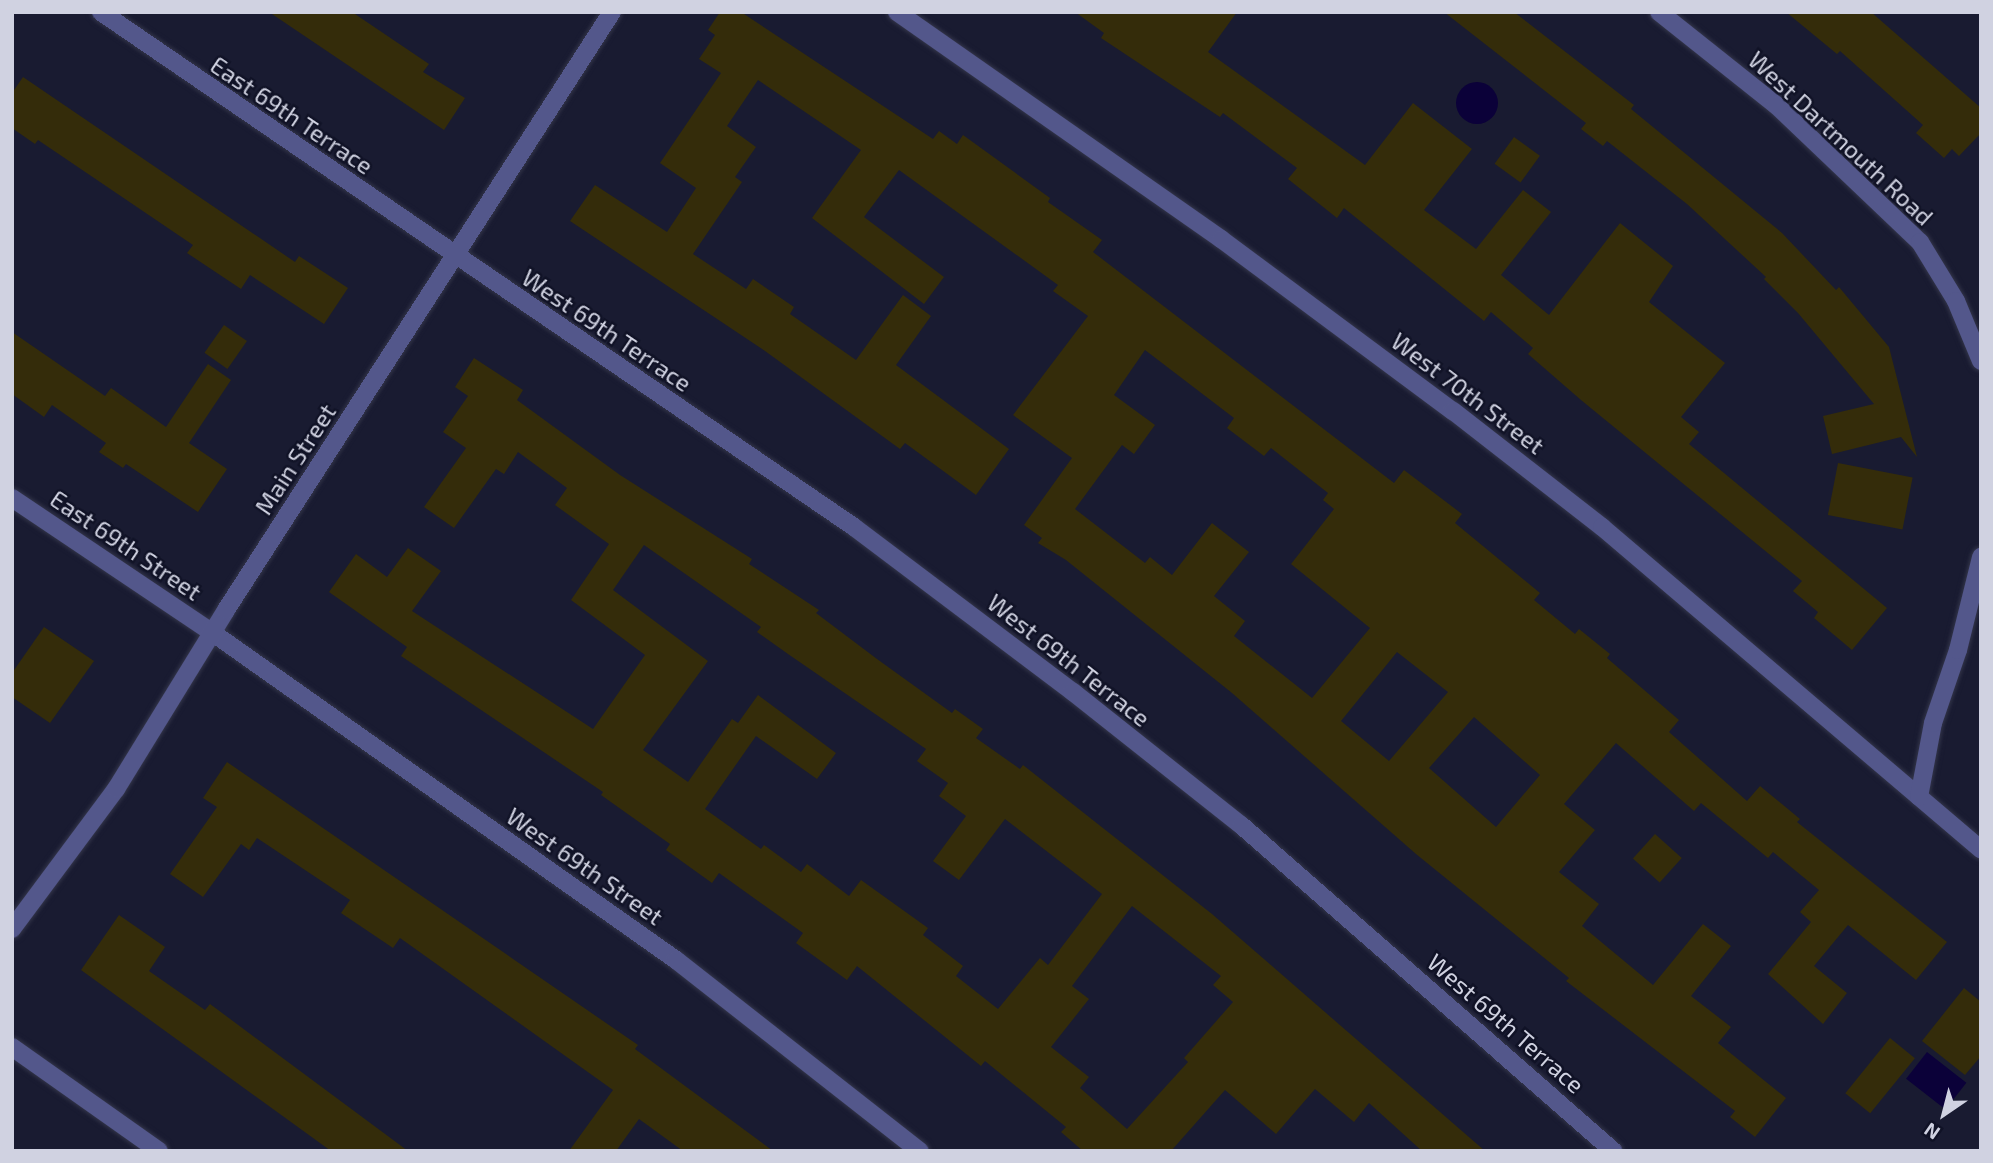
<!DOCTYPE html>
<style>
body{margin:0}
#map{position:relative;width:1993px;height:1163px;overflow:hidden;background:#191b31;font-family:"Exo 2",sans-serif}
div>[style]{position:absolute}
.water>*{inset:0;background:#0b0139;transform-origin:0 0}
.round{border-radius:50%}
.building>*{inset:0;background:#342c0a;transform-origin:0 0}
.roads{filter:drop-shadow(0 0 2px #33354a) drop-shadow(0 0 2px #33354a)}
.street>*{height:18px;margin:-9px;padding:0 9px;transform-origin:9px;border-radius:9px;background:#53578b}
span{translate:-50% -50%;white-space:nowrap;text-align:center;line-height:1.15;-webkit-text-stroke:5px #101226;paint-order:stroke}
.street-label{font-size:24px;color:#d0d2e1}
.frame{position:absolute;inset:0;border:14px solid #d0d2e1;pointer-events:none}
.north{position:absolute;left:1909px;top:1079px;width:70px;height:70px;-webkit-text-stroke:5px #101226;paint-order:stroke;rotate:215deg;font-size:19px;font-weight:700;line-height:28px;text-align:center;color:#d0d2e1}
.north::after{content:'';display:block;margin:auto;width:24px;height:32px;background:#d0d2e1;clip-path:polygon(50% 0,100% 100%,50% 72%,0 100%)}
</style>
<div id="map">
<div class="water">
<div class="round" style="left:1456px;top:82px;width:42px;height:42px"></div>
<div style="left:1927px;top:1052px;width:50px;height:34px;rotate:38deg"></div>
</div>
<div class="building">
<div style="clip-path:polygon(269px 12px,352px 12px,429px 64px,423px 72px,465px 98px,444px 130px)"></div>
<div style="clip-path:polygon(evenodd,720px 12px,741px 12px,933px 139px,939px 131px,957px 144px,963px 135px,1050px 198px,1048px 202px,1102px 240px,1093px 252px,1394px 483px,1404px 470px,1462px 514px,1455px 523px,1540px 593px,1534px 600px,1575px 634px,1579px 629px,1610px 654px,1607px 658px,1679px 720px,1669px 732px,1747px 801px,1760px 786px,1800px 819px,1797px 822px,1947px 942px,1916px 980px,1848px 925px,1814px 966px,1847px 993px,1823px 1024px,1768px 974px,1811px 922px,1800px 912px,1819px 890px,1773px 852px,1768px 858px,1701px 803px,1694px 811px,1616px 743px,1564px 804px,1595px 830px,1559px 872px,1599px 904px,1582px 926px,1653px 985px,1703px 924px,1731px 946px,1691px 996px,1731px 1027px,1718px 1043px,1786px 1098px,1755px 1137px,1730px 1117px,1735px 1111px,1566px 981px,1569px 978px,1416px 854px,1232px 693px,1066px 560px,1038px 543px,1042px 538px,1024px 525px,1072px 458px,1013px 415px,1088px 316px,1053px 291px,1058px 285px,899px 170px,864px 217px,944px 277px,924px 304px,812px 218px,861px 150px,758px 80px,727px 126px,756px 147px,735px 177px,742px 182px,693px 254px,746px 289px,753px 279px,794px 307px,790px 314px,856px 360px,903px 295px,931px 316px,896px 365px,1009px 449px,976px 495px,905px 443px,900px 449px,765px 351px,570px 221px,595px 185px,667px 232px,696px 188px,660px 163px,721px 73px,699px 59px,715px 35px,708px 30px,720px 12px,1145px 350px,1234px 418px,1227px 428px,1264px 456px,1271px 448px,1328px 493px,1323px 500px,1334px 509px,1291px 564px,1370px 628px,1312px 698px,1234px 636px,1245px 621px,1214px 596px,1249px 552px,1212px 523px,1172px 575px,1150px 557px,1145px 563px,1075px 509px,1122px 445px,1134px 454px,1155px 425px,1114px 395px,1145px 350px,720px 12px,1397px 652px,1448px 692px,1389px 761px,1341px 721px,1397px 652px,720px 12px,1474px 717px,1540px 775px,1496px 827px,1429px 768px,1474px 717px)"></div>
<div style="clip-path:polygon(1075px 12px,1237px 12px,1208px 52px,1365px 165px,1413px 103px,1472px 149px,1424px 210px,1476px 249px,1523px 190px,1551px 212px,1501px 275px,1549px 315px,1620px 223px,1673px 266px,1649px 302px,1725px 363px,1681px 417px,1699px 432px,1689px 444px,1887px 608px,1852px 650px,1814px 618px,1818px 612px,1793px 591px,1802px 581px,1581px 400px,1528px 354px,1533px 348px,1491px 312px,1484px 321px,1344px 208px,1337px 218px,1288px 179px,1297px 168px,1223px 113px,1220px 117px,1101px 38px,1104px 33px)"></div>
<div style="clip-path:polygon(1444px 12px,1514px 12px,1634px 105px,1631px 109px,1782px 233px,1836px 290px,1839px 287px,1889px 347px,1917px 457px,1901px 437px,1832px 454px,1823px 416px,1874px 404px,1798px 313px,1764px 279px,1766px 277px,1687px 204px,1607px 141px,1603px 146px,1581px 129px,1586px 123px)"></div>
<div style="clip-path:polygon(1786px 12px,1871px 12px,1981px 108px,1981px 133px,1959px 156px,1952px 149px,1944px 158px,1916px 133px,1923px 125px,1840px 51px,1837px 54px)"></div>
<div style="clip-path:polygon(23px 77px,295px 262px,299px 256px,348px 288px,324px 324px,250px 275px,241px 289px,187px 253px,193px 245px,38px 140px,35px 144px,12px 128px,12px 93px)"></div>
<div style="left:1514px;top:137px;width:32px;height:33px;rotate:36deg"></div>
<div style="left:224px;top:325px;width:28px;height:34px;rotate:35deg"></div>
<div style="clip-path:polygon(12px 332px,105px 396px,111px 388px,166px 427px,208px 364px,231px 380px,189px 443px,227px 469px,198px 512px,126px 464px,123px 468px,99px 452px,106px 443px,52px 405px,44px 417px,12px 394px)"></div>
<div style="clip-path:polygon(evenodd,474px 358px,523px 390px,517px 400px,620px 475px,752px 559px,749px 564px,819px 610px,816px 613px,877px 659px,952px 713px,955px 709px,983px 729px,976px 738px,1020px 769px,1023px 765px,1212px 914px,1485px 1151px,1422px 1151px,1369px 1103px,1354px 1122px,1315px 1089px,1276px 1134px,1225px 1090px,1171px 1151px,1083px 1151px,1061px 1132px,1066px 1127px,985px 1061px,981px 1066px,857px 966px,847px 980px,796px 943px,803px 933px,719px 873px,712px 883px,666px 850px,670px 844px,601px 795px,603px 792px,401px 656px,407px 647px,329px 592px,356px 554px,387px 577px,408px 548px,441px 571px,412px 611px,593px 729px,645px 655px,571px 600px,609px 544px,555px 505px,567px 488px,518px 452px,504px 474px,496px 469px,454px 528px,424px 507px,466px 448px,443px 432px,468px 396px,455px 387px,474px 358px,644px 545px,761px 627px,757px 632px,788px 654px,926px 749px,917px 761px,948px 783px,939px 796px,966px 816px,933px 861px,959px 880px,1005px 819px,1102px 894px,1048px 965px,1040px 958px,998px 1009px,956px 976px,963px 966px,923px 935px,928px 928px,861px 880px,849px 896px,807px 864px,801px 872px,764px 845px,761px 849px,705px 809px,756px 736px,817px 779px,836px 753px,758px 695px,738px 723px,732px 719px,688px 782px,643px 750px,708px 661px,613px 590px,644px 545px,474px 358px,1132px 906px,1221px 976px,1213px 985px,1233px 1002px,1184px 1058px,1188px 1062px,1127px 1129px,1080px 1088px,1089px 1077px,1051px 1047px,1089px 999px,1072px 986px,1132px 906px)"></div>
<div style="left:1838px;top:463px;width:76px;height:53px;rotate:11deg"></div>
<div style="clip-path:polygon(44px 627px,94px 661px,50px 723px,12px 697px,12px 673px)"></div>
<div style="clip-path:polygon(227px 762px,638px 1045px,635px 1049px,773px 1151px,683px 1151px,639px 1119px,616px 1151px,569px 1151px,613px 1090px,400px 938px,393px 948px,341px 913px,350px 900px,257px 838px,249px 850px,241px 844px,203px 897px,170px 874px,217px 807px,203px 798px)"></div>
<div style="left:1655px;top:834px;width:36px;height:33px;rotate:42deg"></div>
<div style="clip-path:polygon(119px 915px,165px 947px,149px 971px,205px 1010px,210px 1004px,408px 1151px,331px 1151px,81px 970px)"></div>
<div style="clip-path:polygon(1964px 988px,1981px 1002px,1981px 1056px,1965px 1075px,1922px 1041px)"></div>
<div style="left:1890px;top:1038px;width:32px;height:71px;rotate:39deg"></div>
</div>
<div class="roads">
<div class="street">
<div style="left:101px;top:12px;width:912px;rotate:34.37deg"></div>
<div style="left:854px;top:527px;width:274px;rotate:37deg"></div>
<div style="left:1073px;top:692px;width:214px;rotate:38.4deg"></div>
<div style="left:1241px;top:825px;width:495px;rotate:41.2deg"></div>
<div style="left:897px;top:12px;width:396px;rotate:35deg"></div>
<div style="left:1221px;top:239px;width:289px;rotate:36.6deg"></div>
<div style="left:1453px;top:411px;width:189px;rotate:37.9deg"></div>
<div style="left:1602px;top:527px;width:498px;rotate:40.4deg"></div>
<div style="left:1659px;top:12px;width:149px;rotate:38.5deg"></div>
<div style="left:1776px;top:105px;width:199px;rotate:43.6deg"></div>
<div style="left:1920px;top:242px;width:69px;rotate:58.6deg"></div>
<div style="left:1956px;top:301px;width:65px;rotate:67.4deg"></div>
<div style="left:12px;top:498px;width:242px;rotate:33.9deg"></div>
<div style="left:213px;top:633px;width:567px;rotate:35.23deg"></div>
<div style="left:676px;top:960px;width:310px;rotate:38.1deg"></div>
<div style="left:1919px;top:797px;width:75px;rotate:-79.3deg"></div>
<div style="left:1933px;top:723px;width:77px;rotate:-71.1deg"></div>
<div style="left:1958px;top:650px;width:96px;rotate:-76.1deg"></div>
<div style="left:12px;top:929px;width:174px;rotate:-53.4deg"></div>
<div style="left:116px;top:789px;width:210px;rotate:-58.4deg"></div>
<div style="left:226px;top:610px;width:712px;rotate:-57.16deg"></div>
<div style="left:12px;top:1047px;width:180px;rotate:35.3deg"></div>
</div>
</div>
<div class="street-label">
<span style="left:292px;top:115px;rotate:34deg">East 69th Terrace</span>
<span style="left:1841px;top:138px;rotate:43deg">West Dartmouth Road</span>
<span style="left:607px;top:330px;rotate:34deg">West 69th Terrace</span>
<span style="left:1468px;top:393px;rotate:37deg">West 70th Street</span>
<span style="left:295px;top:459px;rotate:-57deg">Main Street</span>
<span style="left:126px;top:545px;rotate:34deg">East 69th Street</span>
<span style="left:1069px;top:660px;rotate:38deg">West 69th Terrace</span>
<span style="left:585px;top:866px;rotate:35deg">West 69th Street</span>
<span style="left:1506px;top:1023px;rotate:41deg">West 69th Terrace</span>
</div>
<div class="frame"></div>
<div class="north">N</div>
</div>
